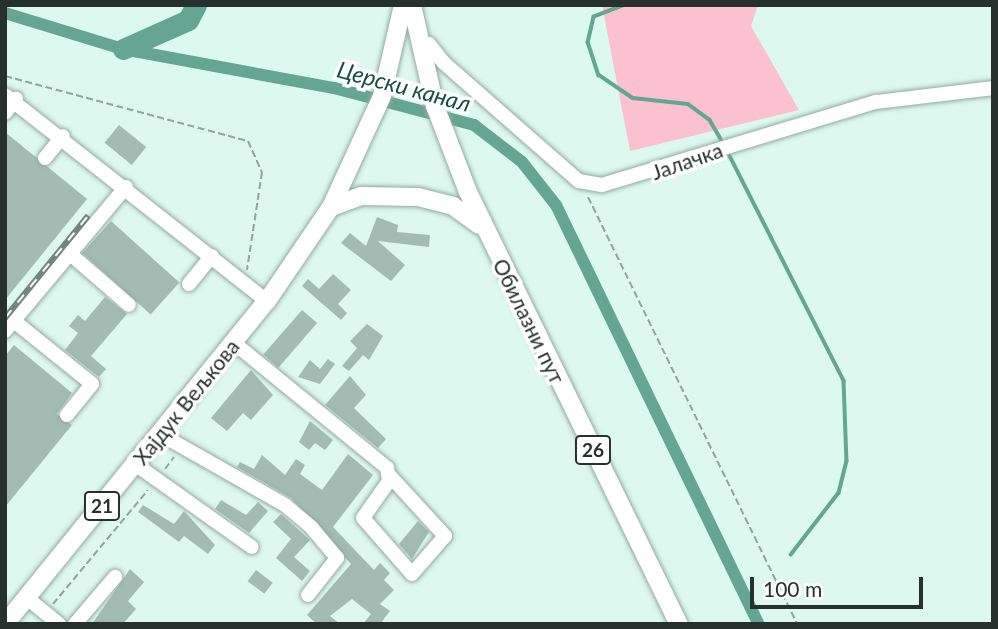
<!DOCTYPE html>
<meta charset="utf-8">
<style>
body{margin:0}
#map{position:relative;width:998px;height:629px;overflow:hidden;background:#ddf8ee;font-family:Lato,sans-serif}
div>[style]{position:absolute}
.green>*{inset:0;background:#fcc1d0}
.stream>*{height:3.5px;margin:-1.75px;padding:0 1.75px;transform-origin:1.75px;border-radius:1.75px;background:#64a691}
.canal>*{height:12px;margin:-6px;padding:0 6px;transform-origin:6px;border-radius:6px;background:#64a691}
.river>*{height:21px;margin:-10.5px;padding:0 10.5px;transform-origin:10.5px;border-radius:10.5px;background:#64a691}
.building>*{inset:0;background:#a2bcb3;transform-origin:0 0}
.path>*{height:2px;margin-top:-1px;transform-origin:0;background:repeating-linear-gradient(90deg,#91a59e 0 7px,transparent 0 10.5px)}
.roads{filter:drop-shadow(0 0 2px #91aba2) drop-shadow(0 0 2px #91aba2)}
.minor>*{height:14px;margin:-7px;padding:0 7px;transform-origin:7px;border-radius:7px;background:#fff}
.major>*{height:18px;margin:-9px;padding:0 9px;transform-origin:9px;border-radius:9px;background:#fff}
.rail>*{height:6px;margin-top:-3px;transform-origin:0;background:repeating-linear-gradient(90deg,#fff 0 10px,#74857f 0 20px);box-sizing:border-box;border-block:2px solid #74857f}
span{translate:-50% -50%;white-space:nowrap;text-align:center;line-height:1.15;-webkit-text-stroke:7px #fff;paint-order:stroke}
.shield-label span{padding:2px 5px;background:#fff;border:2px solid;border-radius:5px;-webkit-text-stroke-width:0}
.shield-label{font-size:19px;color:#26302d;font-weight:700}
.street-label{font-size:21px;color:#26302d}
.water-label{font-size:23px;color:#174f40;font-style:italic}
.frame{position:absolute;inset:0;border:7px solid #26302d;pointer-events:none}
.scale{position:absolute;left:750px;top:577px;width:173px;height:32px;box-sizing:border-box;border:4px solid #26302d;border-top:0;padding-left:9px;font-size:21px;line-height:24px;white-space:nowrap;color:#26302d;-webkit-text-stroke:5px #fff;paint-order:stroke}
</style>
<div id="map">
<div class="green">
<div style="clip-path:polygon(602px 5px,758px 5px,751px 26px,799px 110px,630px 151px)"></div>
</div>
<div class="stream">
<div style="left:625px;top:5px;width:33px;rotate:159deg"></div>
<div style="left:594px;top:17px;width:26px;rotate:103deg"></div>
<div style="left:588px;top:42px;width:35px;rotate:72deg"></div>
<div style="left:599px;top:75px;width:41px;rotate:34.1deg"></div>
<div style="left:633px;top:98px;width:55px;rotate:6.2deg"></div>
<div style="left:688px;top:104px;width:27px;rotate:36deg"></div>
<div style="left:710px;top:120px;width:22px;rotate:60deg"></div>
<div style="left:730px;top:156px;width:252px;rotate:63.1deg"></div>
<div style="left:844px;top:381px;width:80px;rotate:87.9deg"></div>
<div style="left:847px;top:461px;width:33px;rotate:104deg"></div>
<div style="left:839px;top:493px;width:78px;rotate:127.7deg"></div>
</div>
<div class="canal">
<div style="left:5px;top:13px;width:123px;rotate:17deg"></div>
<div style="left:123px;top:49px;width:215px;rotate:10.5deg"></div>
<div style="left:334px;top:88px;width:145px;rotate:14.8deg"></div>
<div style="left:474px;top:125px;width:61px;rotate:37.6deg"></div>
<div style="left:522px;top:162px;width:55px;rotate:51.7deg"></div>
<div style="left:556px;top:205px;width:466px;rotate:64.2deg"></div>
</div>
<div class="river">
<div style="left:123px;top:49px;width:71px;rotate:-24deg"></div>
<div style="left:188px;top:20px;width:17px;rotate:-62deg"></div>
</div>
<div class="building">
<div style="left:119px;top:125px;width:35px;height:23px;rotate:39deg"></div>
<div style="clip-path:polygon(5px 132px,87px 199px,5px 300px)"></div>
<div style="clip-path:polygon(377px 217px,398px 225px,397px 232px,430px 235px,429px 247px,378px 241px,405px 265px,391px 281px,341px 243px,350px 233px,366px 246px)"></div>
<div style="left:111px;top:221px;width:92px;height:43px;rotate:42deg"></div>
<div style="clip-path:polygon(333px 274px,351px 290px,338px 304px,347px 313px,341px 320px,302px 286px,308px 279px,319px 289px)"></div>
<div style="clip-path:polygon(105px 297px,127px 314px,91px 356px,106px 369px,99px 377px,65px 350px,78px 333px,69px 326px,78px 315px,85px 321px)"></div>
<div style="left:302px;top:310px;width:20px;height:59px;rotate:41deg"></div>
<div style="clip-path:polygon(367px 324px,383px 336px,369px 360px,363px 355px,349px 371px,342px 366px,357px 348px,350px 341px)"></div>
<div style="clip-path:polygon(14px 345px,72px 393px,57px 414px,72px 425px,5px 507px,5px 356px)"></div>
<div style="clip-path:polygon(328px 359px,335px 364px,320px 384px,298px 377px,310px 360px,320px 369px)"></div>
<div style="clip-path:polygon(251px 370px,273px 395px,251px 420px,243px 413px,227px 431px,211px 418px)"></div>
<div style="clip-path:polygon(350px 376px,366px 395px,354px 408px,386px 439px,378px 448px,325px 405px)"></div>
<div style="clip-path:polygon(310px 421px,333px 440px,325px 450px,315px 443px,309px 450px,299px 442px)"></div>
<div style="clip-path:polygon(348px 454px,373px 475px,333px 527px,374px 570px,380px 563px,390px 573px,384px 580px,394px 590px,380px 604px,390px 611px,380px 624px,363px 624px,371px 614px,352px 599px,330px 616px,340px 624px,317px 624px,307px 615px,351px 564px,291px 498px,237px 467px,240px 462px,254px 469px,262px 455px,285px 475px,296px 459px,305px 465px,300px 474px,322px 490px)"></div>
<div style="clip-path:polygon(221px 500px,246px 515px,258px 502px,268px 511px,249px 533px,215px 509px)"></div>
<div style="clip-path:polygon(143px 505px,174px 524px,184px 511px,215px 545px,208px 554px,184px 536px,179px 542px,138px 512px)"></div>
<div style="clip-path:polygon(281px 514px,310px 540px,294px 557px,310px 571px,302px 581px,276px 558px,291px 539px,273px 522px)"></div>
<div style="clip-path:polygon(418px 521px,429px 532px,412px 559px,399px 544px)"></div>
<div style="clip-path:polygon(130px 569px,144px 582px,128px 601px,136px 609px,123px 624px,92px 624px)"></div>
<div style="left:256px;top:570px;width:21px;height:14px;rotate:37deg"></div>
</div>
<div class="path">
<div style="left:5px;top:76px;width:252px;rotate:15deg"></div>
<div style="left:248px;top:141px;width:34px;rotate:66deg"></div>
<div style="left:262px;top:172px;width:99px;rotate:98.7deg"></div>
<div style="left:588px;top:197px;width:475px;rotate:63.9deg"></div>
<div style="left:165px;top:469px;width:15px;rotate:-53deg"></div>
<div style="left:53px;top:604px;width:148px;rotate:-50.2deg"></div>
</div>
<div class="roads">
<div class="minor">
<div style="left:429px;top:44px;width:24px;rotate:52deg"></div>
<div style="left:444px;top:63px;width:179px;rotate:41.2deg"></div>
<div style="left:579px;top:181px;width:23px;rotate:10deg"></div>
<div style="left:602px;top:185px;width:286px;rotate:-16.9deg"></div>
<div style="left:876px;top:102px;width:118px;rotate:-6.8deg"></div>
<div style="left:5px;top:95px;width:333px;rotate:38.2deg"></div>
<div style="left:5px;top:113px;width:18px;rotate:-52deg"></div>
<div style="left:45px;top:158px;width:28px;rotate:-51deg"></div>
<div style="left:69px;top:253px;width:79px;rotate:40.9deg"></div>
<div style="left:189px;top:284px;width:36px;rotate:-51deg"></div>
<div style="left:14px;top:321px;width:100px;rotate:38.9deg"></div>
<div style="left:92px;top:384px;width:40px;rotate:129deg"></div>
<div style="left:5px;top:331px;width:188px;rotate:-50deg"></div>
<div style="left:234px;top:343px;width:198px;rotate:39.2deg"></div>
<div style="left:387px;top:468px;width:13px;rotate:81deg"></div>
<div style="left:389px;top:481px;width:45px;rotate:125.1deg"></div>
<div style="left:363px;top:518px;width:74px;rotate:48.8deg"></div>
<div style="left:412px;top:574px;width:50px;rotate:-49deg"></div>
<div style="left:445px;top:536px;width:81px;rotate:-132.5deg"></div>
<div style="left:160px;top:434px;width:144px;rotate:29.6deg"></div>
<div style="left:285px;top:505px;width:35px;rotate:40deg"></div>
<div style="left:312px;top:528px;width:39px;rotate:50deg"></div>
<div style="left:337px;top:558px;width:47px;rotate:128.1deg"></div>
<div style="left:135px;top:464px;width:143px;rotate:35.4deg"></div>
<div style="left:27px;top:598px;width:41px;rotate:39.1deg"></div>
<div style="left:75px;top:624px;width:62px;rotate:-49.6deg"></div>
</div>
<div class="major">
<div style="left:412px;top:5px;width:104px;rotate:77.2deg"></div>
<div style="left:435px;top:106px;width:92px;rotate:69deg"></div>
<div style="left:468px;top:192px;width:481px;rotate:64deg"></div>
<div style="left:331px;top:207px;width:32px;rotate:-20deg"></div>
<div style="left:361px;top:196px;width:57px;rotate:1deg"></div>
<div style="left:418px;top:197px;width:36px;rotate:14deg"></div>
<div style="left:453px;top:206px;width:32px;rotate:36deg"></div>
<div style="left:5px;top:624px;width:416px;rotate:-51deg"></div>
<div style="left:267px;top:301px;width:114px;rotate:-55.8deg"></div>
<div style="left:331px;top:207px;width:122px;rotate:-65.3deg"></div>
<div style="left:382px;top:96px;width:93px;rotate:-77deg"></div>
</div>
</div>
<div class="rail">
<div style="left:5px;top:318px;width:132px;rotate:-50.9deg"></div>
</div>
<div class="shield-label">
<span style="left:593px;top:450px">26</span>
<span style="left:102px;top:506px">21</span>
</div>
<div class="street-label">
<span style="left:687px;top:161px;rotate:-19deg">Јалачка</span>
<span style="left:529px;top:321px;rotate:64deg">Обилазни пут</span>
<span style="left:186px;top:402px;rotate:-51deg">Хајдук Вељкова</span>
</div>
<div class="water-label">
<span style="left:404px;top:86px;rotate:15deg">Церски канал</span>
</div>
<div class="frame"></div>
<div class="scale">100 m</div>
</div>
